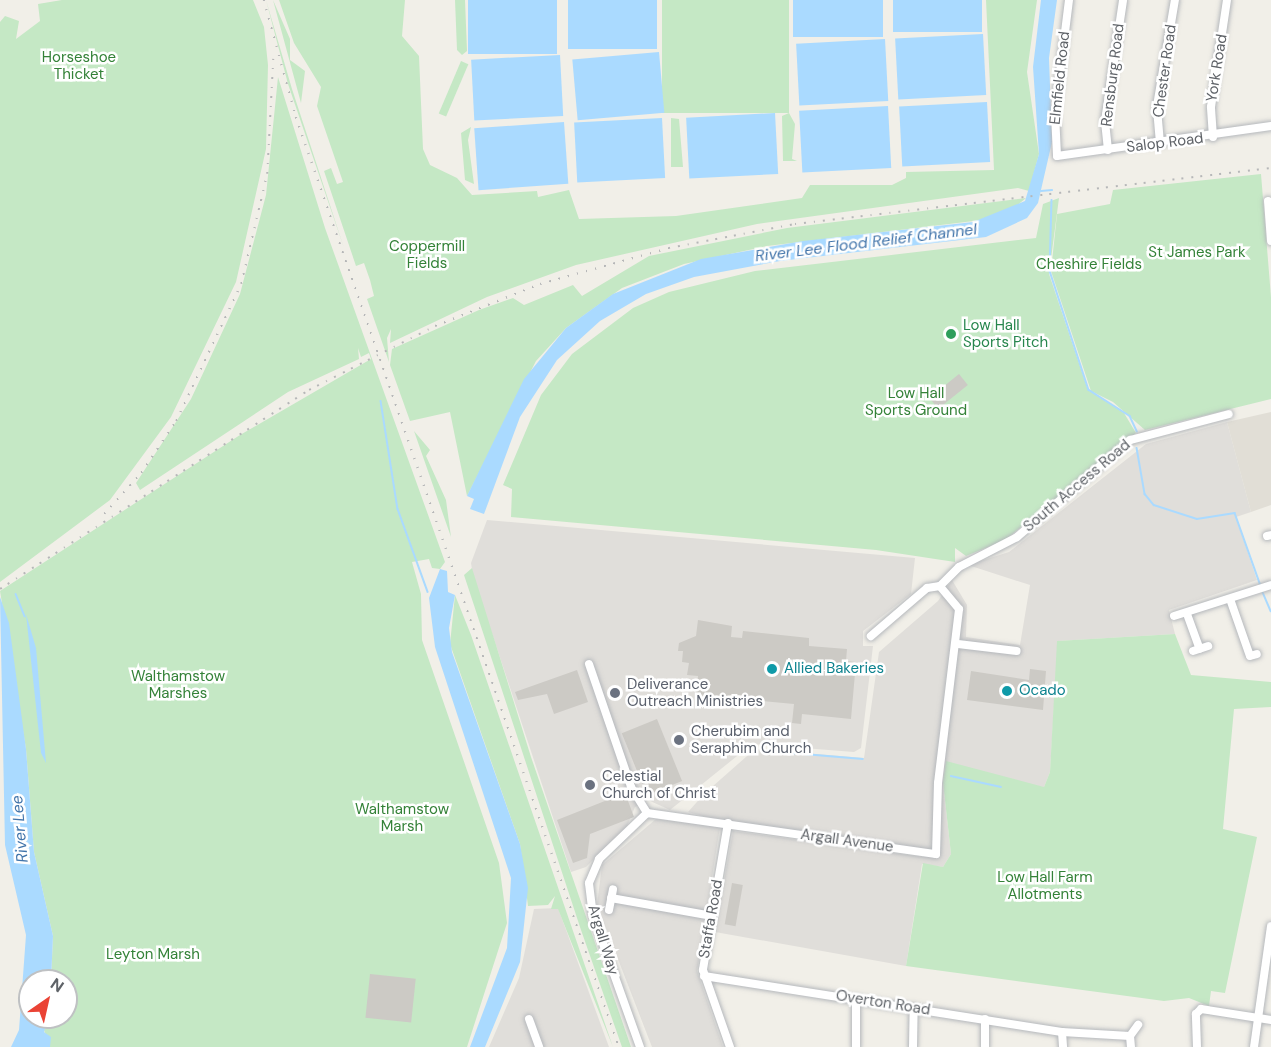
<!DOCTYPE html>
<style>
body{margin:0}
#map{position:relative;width:1271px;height:1047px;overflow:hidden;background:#f1efe8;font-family:"DM Sans",sans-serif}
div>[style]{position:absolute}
.industrial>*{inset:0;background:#e0deda}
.education>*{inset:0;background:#e1ded6}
.green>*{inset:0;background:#c5e8c5;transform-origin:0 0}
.water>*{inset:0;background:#aadaff;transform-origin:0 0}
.stream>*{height:1.5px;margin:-0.75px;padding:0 0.75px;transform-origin:0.75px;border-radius:0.75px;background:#aadaff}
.building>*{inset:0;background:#cccac5;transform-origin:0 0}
.roads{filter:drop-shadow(0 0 2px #b5b8bc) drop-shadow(0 0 2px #b5b8bc)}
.minor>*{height:8px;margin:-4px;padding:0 4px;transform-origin:4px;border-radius:4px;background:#fff}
.rail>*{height:1.5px;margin-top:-0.75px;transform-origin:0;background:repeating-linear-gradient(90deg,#b6b7b8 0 1.5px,transparent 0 9.5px)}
.dots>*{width:16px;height:16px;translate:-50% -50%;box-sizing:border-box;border:3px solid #fff;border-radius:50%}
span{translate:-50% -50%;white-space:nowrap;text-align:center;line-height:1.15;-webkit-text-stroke:5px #fff;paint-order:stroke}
.park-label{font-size:15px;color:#348238}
.street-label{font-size:15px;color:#5f6368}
.leisure-label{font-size:15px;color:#27864d}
.left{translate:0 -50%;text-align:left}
.culture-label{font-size:15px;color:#0d838f}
.worship-label{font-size:15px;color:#5b616d}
.water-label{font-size:16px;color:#4174aa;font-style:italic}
.north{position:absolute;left:18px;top:969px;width:60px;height:60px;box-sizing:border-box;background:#fff;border:2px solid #bfc1c3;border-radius:50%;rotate:34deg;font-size:16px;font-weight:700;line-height:24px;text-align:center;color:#5f6368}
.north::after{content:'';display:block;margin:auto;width:21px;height:27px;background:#ea4335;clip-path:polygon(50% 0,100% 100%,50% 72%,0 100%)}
</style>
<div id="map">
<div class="industrial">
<div style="clip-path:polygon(1227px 422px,1251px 512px,1236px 517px,1257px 580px,1169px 610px,1175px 634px,1058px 641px,1050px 772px,1044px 787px,943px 782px,951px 854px,943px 867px,922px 864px,906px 966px,715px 932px,733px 831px,923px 857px,924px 852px,728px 823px,688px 812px,704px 794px,755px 749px,864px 758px,879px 652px,938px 601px,952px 580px,967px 605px,966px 637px,1020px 645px,1030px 585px,968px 565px,1009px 552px,1146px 444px)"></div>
<div style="clip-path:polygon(487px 520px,915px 558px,911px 594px,863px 631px,863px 646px,873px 646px,861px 748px,854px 752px,752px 744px,670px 810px,648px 800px,635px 807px,627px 826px,586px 867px,571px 872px,473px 576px,471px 563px)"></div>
<div style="clip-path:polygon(656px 819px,720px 827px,697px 971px,723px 1047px,652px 1047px,597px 905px,602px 865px)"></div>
<div style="clip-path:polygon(558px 908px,609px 1047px,489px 1047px,519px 978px,534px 909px)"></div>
</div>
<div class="education">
<div style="clip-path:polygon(1271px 412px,1271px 505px,1251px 512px,1227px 422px)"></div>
</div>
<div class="green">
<div style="clip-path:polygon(62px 0,253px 0,264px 27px,268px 65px,266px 149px,236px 282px,171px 417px,110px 500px,0 582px,0 22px,5px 16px,19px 21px,16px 39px,40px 21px,38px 4px)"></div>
<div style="clip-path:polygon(266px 0,292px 89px,344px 248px,288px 84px)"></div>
<div style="clip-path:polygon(273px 0,290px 39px,290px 60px,305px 71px,301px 103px)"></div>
<div style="clip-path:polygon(279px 0,405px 0,402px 36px,419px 56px,423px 149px,430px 165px,457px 178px,472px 195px,537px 191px,538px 197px,569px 190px,579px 219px,676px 216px,802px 198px,810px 185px,892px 185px,906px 178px,906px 172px,994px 170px,986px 0,1037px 0,1027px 72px,1039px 154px,1029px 191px,1018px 188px,757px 224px,576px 265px,487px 297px,390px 343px,391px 329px,387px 338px,389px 362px,367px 299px,374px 296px,370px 280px,364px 263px,356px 266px,324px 171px,331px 168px,337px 184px,343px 182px,317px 106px,321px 87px,294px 43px)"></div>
<div style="clip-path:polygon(455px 0,465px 0,467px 51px,462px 55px,457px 50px)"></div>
<div style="left:662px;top:0;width:127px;height:113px"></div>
<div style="left:461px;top:61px;width:8px;height:57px;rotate:23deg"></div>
<div style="clip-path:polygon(278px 77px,325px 228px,445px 562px,440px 569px,432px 568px,429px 559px,412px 562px,421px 594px,422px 640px,499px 863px,507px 923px,467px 1047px,50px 1047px,44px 1030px,48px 1017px,66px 1017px,66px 981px,51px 981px,53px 936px,34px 852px,26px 749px,0 591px,240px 435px,371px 359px,369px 353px,361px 357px,358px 348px,359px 359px,288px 392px,140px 490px,136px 483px,191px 399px,240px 294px,266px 195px)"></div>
<div style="clip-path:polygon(789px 113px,795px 124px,792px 159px,797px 161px,783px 161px,782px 116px)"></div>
<div style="clip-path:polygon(671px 118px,679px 119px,683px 167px,671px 167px)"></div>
<div style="clip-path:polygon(471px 127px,468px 140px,474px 184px,465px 180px,461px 133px)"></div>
<div style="clip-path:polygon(1261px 174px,1271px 297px,1271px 399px,1145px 430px,1113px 402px,1091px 391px,1051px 271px,1057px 214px,1110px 204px,1113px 190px)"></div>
<div style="clip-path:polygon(1026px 198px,1009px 212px,982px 220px,767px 246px,684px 264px,622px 288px,566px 328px,536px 361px,467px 496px,450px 412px,410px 421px,390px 365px,392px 349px,479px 310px,513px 298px,524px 305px,573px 285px,582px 296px,649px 256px,787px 228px)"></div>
<div style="clip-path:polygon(1059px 198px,1049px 274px,1088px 390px,1124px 413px,1136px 433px,1005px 540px,966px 556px,955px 548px,955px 562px,876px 550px,511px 517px,512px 489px,503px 485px,541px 395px,572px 354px,633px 308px,669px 292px,755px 271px,1036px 238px,1043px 204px)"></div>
<div style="clip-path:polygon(414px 431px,430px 450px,426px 456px,446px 500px,451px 537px)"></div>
<div style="clip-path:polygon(472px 568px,531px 757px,631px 1047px,622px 1047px,581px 930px,464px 575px)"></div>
<div style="clip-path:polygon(455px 595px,471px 635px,613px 1047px,558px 909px,551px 909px,555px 896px,548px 905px,528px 906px,520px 844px,450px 644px)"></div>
<div style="clip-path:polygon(1175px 634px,1191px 675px,1271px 682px,1271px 707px,1234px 709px,1223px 829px,1257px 837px,1225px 993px,1211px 991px,1209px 1006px,1189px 998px,1164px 1001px,906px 966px,923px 863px,943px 867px,951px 854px,943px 782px,946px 761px,1044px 787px,1050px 772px,1057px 641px)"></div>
</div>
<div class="water">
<div style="left:468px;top:0;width:89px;height:54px"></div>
<div style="left:568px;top:0;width:89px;height:49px"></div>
<div style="left:793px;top:0;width:90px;height:37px"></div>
<div style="left:893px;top:0;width:89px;height:32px"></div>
<div style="clip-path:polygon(1041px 0,1057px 0,1049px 58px,1052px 142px,1038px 203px,1027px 218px,986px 237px,780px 261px,694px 277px,646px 294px,600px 321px,557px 360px,520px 417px,484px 514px,470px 509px,474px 499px,467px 496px,524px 379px,566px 328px,613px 294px,701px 259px,803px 241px,973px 222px,1025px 201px,1039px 154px,1033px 67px)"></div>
<div style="left:983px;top:34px;width:61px;height:88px;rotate:87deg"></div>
<div style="left:885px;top:39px;width:62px;height:89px;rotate:87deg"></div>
<div style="left:659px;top:52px;width:61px;height:87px;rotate:85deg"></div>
<div style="left:560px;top:55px;width:61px;height:89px;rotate:87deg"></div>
<div style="left:987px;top:102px;width:60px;height:88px;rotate:87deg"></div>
<div style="left:888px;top:106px;width:62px;height:89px;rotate:87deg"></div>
<div style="left:775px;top:113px;width:61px;height:89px;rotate:87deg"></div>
<div style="left:662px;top:118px;width:60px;height:88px;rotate:87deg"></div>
<div style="left:564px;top:122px;width:62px;height:90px;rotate:86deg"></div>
<div style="clip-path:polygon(440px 569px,447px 571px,448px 592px,455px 595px,449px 628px,452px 652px,520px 844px,528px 888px,520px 962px,485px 1047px,470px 1047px,507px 948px,511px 878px,435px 647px,429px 598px)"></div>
<div style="clip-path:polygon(0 597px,9px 623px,26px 749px,34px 852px,53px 936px,51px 981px,30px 981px,30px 1017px,48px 1017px,44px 1032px,51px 1037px,50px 1047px,11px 1047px,19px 1030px,26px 935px,5px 845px)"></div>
<div style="clip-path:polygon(26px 614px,36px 648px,46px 763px,41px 753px)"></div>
</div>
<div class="stream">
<div style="left:1041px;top:191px;width:11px;rotate:-5deg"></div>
<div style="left:1052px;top:200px;width:71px;rotate:91.6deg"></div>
<div style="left:1050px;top:271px;width:125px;rotate:71.9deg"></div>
<div style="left:1089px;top:390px;width:49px;rotate:32.4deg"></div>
<div style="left:1130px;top:416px;width:17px;rotate:65deg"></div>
<div style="left:381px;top:401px;width:109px;rotate:81.1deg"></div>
<div style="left:398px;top:509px;width:88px;rotate:70.1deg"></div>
<div style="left:1137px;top:448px;width:47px;rotate:80.1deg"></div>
<div style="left:1145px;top:494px;width:14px;rotate:51deg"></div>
<div style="left:1154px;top:505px;width:45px;rotate:18deg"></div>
<div style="left:1197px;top:519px;width:38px;rotate:-9deg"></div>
<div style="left:1235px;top:513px;width:77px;rotate:70.4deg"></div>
<div style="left:1262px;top:590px;width:23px;rotate:67deg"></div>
<div style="left:16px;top:594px;width:24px;rotate:68deg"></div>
<div style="left:768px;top:751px;width:95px;rotate:4.8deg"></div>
<div style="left:951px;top:776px;width:51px;rotate:12.4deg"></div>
</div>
<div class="building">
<div style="left:959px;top:374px;width:14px;height:38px;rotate:51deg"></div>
<div style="clip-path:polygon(698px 620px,732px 626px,731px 637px,742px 638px,743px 631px,809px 638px,809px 646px,847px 649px,846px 661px,856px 662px,851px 719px,802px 714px,801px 724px,792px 723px,794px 704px,696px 695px,698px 676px,687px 675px,689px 663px,682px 662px,683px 651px,678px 651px,679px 643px,696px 636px)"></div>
<div style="clip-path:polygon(1030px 669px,1046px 671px,1043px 710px,967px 700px,971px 671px,1029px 680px)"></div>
<div style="clip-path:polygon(577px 670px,588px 702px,554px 714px,547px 694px,518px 700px,515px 692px)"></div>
<div style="left:657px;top:719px;width:67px;height:38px;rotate:68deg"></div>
<div style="clip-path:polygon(625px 793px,634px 817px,590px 834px,587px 858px,573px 863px,557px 820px)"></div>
<div style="left:732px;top:883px;width:11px;height:42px;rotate:10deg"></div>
<div style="left:370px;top:974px;width:46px;height:44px;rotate:6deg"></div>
</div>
<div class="roads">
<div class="minor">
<div style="left:1069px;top:0;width:114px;rotate:97.1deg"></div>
<div style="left:1055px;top:113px;width:43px;rotate:87.3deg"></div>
<div style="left:1057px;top:156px;width:216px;rotate:-8deg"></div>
<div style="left:1213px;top:137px;width:30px;rotate:-94deg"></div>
<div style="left:1211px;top:107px;width:108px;rotate:-81.5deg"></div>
<div style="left:1160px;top:143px;width:37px;rotate:-95deg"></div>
<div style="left:1157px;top:106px;width:108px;rotate:-80.4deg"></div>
<div style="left:1108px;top:150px;width:29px;rotate:-96deg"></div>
<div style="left:1105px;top:121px;width:122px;rotate:-81.5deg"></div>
<div style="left:1268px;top:201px;width:40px;rotate:85.7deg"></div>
<div style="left:1267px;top:536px;width:4px;rotate:-14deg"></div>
<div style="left:940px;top:586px;width:27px;rotate:-45deg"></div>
<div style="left:959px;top:567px;width:65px;rotate:-27.3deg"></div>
<div style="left:1017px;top:537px;width:149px;rotate:-40.6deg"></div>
<div style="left:1130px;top:440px;width:102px;rotate:-14.7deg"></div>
<div style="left:1230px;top:599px;width:60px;rotate:70.7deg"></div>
<div style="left:1250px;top:656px;width:7px;rotate:-16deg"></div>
<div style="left:1187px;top:614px;width:37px;rotate:70deg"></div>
<div style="left:1174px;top:616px;width:102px;rotate:-17.7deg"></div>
<div style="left:958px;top:644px;width:59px;rotate:6.8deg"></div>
<div style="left:1193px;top:651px;width:16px;rotate:-18deg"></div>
<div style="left:589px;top:664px;width:130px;rotate:71.1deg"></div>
<div style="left:631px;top:787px;width:31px;rotate:58deg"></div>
<div style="left:647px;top:813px;width:292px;rotate:8.1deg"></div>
<div style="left:936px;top:854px;width:71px;rotate:-88.4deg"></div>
<div style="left:938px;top:783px;width:175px;rotate:-83.1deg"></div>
<div style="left:959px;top:609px;width:30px;rotate:-130deg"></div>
<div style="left:940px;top:586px;width:13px;rotate:171deg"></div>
<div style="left:927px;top:588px;width:74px;rotate:139.4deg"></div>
<div style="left:728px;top:823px;width:149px;rotate:99.7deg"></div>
<div style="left:703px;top:970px;width:82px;rotate:70.7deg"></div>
<div style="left:611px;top:898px;width:103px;rotate:10.1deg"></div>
<div style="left:609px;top:910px;width:21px;rotate:-79deg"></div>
<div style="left:704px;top:976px;width:362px;rotate:8.9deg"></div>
<div style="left:1062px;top:1032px;width:68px;rotate:3.4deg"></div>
<div style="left:529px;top:1019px;width:30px;rotate:70deg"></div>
<div style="left:1062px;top:1032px;width:15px;rotate:86deg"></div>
<div style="left:1130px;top:1036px;width:14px;rotate:-54deg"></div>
<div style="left:1130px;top:1036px;width:11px;rotate:85deg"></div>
<div style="left:640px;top:1047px;width:139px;rotate:-109.7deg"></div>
<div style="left:593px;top:916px;width:33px;rotate:-97deg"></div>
<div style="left:589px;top:883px;width:26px;rotate:-67deg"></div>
<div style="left:599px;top:859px;width:66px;rotate:-43.8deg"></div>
<div style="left:856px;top:1047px;width:48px;rotate:-90deg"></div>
<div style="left:913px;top:1047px;width:39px;rotate:-89deg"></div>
<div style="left:985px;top:1047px;width:28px;rotate:-90deg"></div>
<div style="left:1197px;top:1047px;width:33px;rotate:-92deg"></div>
<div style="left:1196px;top:1014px;width:7px;rotate:-45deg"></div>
<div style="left:1201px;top:1009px;width:71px;rotate:8.9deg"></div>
<div style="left:1254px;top:1047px;width:122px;rotate:-82deg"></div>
</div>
</div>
<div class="rail">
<div style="left:264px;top:0;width:121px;rotate:74.7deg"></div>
<div style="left:296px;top:117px;width:984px;rotate:70.85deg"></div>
<div style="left:104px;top:514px;width:55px;rotate:-47.9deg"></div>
<div style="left:141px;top:473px;width:63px;rotate:-56.1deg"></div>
<div style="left:176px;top:421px;width:152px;rotate:-64.6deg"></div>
<div style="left:241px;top:284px;width:113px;rotate:-76.7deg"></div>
<div style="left:267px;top:174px;width:115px;rotate:-87deg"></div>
<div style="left:0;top:589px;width:368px;rotate:-32.8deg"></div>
<div style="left:309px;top:390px;width:141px;rotate:-26.9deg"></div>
<div style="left:435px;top:326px;width:113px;rotate:-21.8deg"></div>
<div style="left:540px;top:284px;width:134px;rotate:-15.6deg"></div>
<div style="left:669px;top:248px;width:128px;rotate:-10.8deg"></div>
<div style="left:795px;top:224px;width:479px;rotate:-6.7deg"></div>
</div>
<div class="dots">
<div style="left:951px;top:334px;background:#2e9e5b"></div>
<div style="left:772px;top:669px;background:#0f9aa8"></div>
<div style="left:1007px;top:691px;background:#0f9aa8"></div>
<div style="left:615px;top:693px;background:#6b7280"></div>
<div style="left:679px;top:740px;background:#6b7280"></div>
<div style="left:590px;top:785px;background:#6b7280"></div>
</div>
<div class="park-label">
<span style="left:79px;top:66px">Horseshoe<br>Thicket</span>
<span style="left:427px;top:255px">Coppermill<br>Fields</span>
<span style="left:1197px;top:253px">St James Park</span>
<span style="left:1089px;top:265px">Cheshire Fields</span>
<span style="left:916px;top:402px">Low Hall<br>Sports Ground</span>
<span style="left:178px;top:685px">Walthamstow<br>Marshes</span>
<span style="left:402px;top:818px">Walthamstow<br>Marsh</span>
<span style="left:1045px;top:886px">Low Hall Farm<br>Allotments</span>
<span style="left:153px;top:955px">Leyton Marsh</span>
</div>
<div class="street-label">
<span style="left:1217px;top:68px;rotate:-81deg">York Road</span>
<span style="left:1165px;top:71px;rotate:-82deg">Chester Road</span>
<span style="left:1113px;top:75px;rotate:-83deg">Rensburg Road</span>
<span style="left:1060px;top:78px;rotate:-84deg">Elmfield Road</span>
<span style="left:1165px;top:143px;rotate:-7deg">Salop Road</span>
<span style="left:1077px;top:486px;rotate:-40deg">South Access Road</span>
<span style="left:847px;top:841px;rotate:8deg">Argall Avenue</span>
<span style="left:711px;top:919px;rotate:-80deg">Staffa Road</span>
<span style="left:603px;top:940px;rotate:73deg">Argall Way</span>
<span style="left:883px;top:1003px;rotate:9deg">Overton Road</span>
</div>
<div class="leisure-label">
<span class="left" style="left:963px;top:334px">Low Hall<br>Sports Pitch</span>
</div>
<div class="culture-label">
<span class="left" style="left:784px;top:669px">Allied Bakeries</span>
<span class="left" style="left:1019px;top:691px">Ocado</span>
</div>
<div class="worship-label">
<span class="left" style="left:627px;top:693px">Deliverance<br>Outreach Ministries</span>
<span class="left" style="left:691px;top:740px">Cherubim and<br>Seraphim Church</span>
<span class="left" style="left:602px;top:785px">Celestial<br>Church of Christ</span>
</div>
<div class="water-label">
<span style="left:866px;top:243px;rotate:-7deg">River Lee Flood Relief Channel</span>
<span style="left:20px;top:829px;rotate:-95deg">River Lee</span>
</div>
<div class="north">N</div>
</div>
